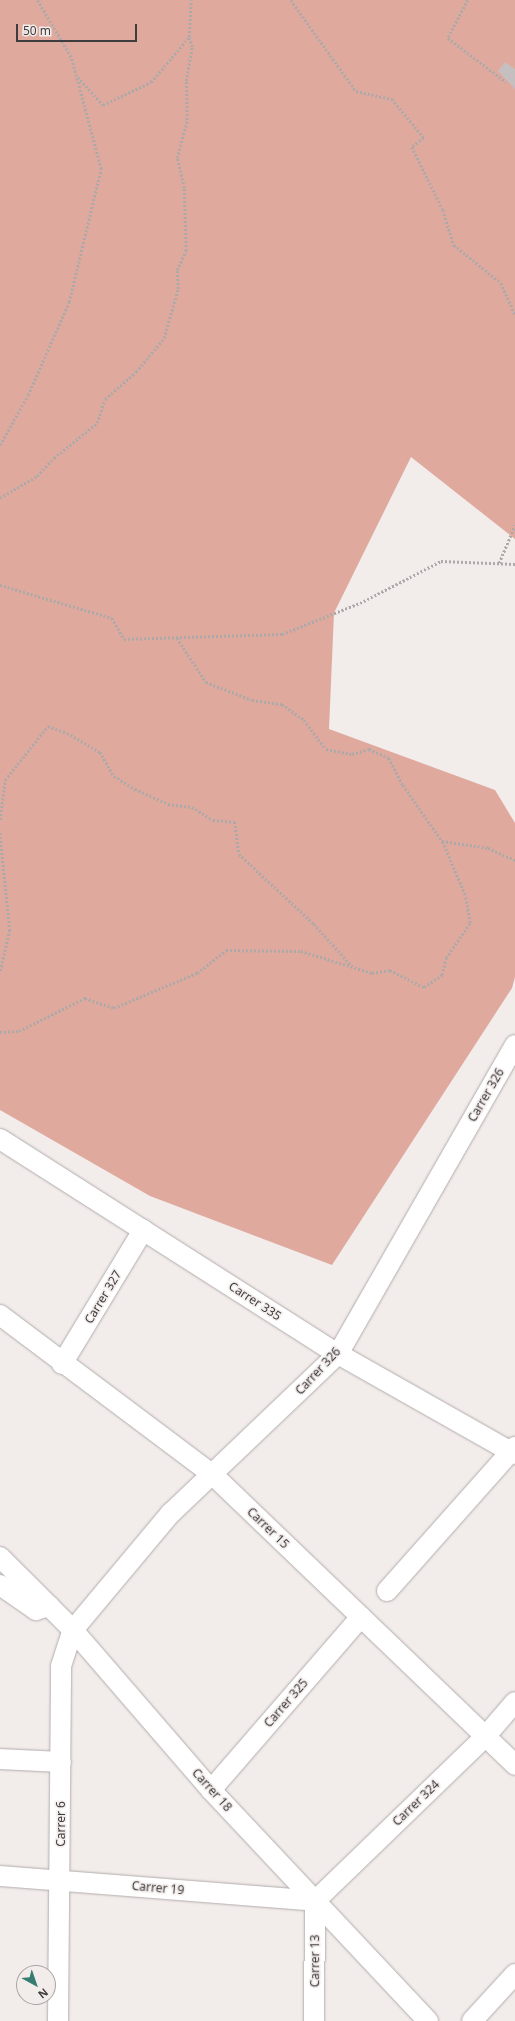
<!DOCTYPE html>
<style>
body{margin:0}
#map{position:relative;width:515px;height:2021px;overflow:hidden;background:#f2eceb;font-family:"Noto Sans",sans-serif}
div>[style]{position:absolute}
.forest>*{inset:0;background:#e0a99e}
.building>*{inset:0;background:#c5c0bf}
.path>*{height:2.5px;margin-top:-1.25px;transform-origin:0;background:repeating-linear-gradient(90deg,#ada9a8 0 2px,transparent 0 4px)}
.roads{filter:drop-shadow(0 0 1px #b2acab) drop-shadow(0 0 1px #b2acab)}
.minor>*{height:20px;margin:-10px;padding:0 10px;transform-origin:10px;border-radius:10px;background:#fff}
span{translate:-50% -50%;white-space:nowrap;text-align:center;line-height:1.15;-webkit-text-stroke:3px #f2eceb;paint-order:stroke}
.street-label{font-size:12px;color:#3e3c3c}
.north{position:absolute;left:16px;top:1965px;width:40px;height:40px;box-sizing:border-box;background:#f2eceb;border:1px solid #aaa6a5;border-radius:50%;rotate:140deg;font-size:11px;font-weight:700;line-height:16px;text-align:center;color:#3e3c3c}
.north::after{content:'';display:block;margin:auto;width:14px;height:18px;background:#377c70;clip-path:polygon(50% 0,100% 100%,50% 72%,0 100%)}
.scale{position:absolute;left:16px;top:24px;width:121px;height:18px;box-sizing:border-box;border:2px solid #3e3c3c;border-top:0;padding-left:5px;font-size:12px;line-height:14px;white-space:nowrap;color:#3e3c3c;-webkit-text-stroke:3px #f2eceb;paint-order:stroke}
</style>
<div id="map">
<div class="forest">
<div style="clip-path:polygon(0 0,515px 0,515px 539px,411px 457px,334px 613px,329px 729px,495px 790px,515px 823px,515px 977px,512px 988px,332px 1265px,150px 1196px,0 1110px)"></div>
</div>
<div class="building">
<div style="clip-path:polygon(505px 62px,515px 69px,515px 89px,498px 71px)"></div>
</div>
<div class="path">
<div style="left:291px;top:0;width:112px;rotate:54.5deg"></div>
<div style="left:356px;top:91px;width:37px;rotate:13deg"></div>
<div style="left:392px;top:99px;width:50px;rotate:50.6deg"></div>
<div style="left:424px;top:138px;width:15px;rotate:143deg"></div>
<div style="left:412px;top:147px;width:70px;rotate:63.8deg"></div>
<div style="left:443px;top:210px;width:37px;rotate:73deg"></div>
<div style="left:454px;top:245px;width:60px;rotate:39deg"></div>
<div style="left:501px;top:283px;width:35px;rotate:66deg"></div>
<div style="left:468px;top:0;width:43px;rotate:117.8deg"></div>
<div style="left:448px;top:38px;width:73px;rotate:37.2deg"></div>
<div style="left:78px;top:77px;width:38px;rotate:48deg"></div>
<div style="left:103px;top:105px;width:53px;rotate:-25.6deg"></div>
<div style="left:151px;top:82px;width:59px;rotate:-49.8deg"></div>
<div style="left:189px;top:37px;width:37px;rotate:-87deg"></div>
<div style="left:0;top:445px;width:57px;rotate:-60.8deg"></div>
<div style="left:28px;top:395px;width:102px;rotate:-66.2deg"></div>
<div style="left:69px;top:302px;width:137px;rotate:-76.5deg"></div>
<div style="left:101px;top:169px;width:116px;rotate:-105deg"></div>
<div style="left:71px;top:57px;width:66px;rotate:-120.8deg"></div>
<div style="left:0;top:498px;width:43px;rotate:-30.7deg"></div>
<div style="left:37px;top:476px;width:25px;rotate:-47deg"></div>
<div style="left:54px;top:458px;width:55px;rotate:-39.1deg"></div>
<div style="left:97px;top:423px;width:25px;rotate:-72deg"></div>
<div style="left:105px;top:399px;width:41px;rotate:-41.1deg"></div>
<div style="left:136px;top:372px;width:44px;rotate:-50.5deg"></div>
<div style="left:164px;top:338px;width:51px;rotate:-74.1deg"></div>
<div style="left:178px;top:289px;width:19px;rotate:-93deg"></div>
<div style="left:177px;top:270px;width:21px;rotate:-65deg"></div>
<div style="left:186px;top:251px;width:63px;rotate:-91.8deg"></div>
<div style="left:184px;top:188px;width:31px;rotate:-103deg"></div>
<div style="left:177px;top:158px;width:39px;rotate:-75deg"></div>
<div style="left:187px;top:120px;width:39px;rotate:-91deg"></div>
<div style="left:186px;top:81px;width:35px;rotate:-80deg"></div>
<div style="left:192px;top:47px;width:10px;rotate:-107deg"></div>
<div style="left:499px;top:563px;width:41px;rotate:-67.2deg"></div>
<div style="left:0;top:585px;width:117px;rotate:16.4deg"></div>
<div style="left:112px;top:618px;width:24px;rotate:60deg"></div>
<div style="left:124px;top:639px;width:158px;rotate:-1.8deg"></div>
<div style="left:282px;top:634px;width:84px;rotate:-21.7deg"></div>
<div style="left:360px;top:603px;width:91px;rotate:-27.4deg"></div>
<div style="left:441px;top:561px;width:74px;rotate:2.3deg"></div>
<div style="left:177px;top:638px;width:53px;rotate:56.6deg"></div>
<div style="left:206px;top:682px;width:49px;rotate:21.4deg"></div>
<div style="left:252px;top:700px;width:30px;rotate:8deg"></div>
<div style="left:282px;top:704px;width:27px;rotate:36deg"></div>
<div style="left:304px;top:720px;width:36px;rotate:53deg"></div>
<div style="left:326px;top:749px;width:26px;rotate:11deg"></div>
<div style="left:352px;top:754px;width:18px;rotate:-16deg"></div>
<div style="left:369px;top:749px;width:22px;rotate:24deg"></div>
<div style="left:389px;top:758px;width:30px;rotate:63deg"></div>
<div style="left:403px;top:785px;width:68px;rotate:55.1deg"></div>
<div style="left:442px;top:841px;width:47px;rotate:8.7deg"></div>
<div style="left:488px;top:848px;width:30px;rotate:24deg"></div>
<div style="left:0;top:820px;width:40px;rotate:-82.9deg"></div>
<div style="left:5px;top:780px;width:69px;rotate:-51.5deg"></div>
<div style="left:48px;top:726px;width:20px;rotate:20deg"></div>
<div style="left:67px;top:733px;width:38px;rotate:30deg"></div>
<div style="left:100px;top:752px;width:28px;rotate:60deg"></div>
<div style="left:114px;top:776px;width:25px;rotate:32deg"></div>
<div style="left:135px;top:789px;width:36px;rotate:24deg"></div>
<div style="left:168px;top:804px;width:24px;rotate:7deg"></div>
<div style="left:192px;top:807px;width:25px;rotate:32deg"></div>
<div style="left:213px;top:820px;width:22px;rotate:5deg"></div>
<div style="left:235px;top:822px;width:32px;rotate:83deg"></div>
<div style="left:239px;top:854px;width:103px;rotate:43deg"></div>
<div style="left:314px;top:924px;width:57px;rotate:47.9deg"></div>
<div style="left:0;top:833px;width:98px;rotate:84.1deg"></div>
<div style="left:10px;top:930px;width:44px;rotate:103.1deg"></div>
<div style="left:0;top:1032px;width:19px;rotate:-3deg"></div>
<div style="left:19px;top:1031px;width:74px;rotate:-26.6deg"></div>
<div style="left:85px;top:998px;width:31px;rotate:19deg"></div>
<div style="left:114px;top:1008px;width:90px;rotate:-22.9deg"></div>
<div style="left:197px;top:973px;width:37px;rotate:-38deg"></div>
<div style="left:226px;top:950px;width:75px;rotate:0.8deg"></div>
<div style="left:301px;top:951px;width:74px;rotate:17.2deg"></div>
<div style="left:372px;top:973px;width:18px;rotate:-9deg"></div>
<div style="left:390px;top:970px;width:38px;rotate:27deg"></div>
<div style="left:424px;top:987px;width:22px;rotate:-34deg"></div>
<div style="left:442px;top:975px;width:17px;rotate:-77deg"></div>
<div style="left:446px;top:958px;width:42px;rotate:-55.6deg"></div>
<div style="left:470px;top:923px;width:28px;rotate:-100deg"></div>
<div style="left:465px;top:895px;width:59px;rotate:-113.1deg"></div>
</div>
<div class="roads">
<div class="minor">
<div style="left:0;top:1139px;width:401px;rotate:32.5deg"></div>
<div style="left:338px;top:1354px;width:203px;rotate:29.5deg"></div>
<div style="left:0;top:1315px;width:266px;rotate:36.9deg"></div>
<div style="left:213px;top:1475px;width:419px;rotate:43.8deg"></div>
<div style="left:62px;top:1364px;width:157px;rotate:-58.8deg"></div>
<div style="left:0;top:1557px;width:103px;rotate:45deg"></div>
<div style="left:73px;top:1630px;width:211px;rotate:49.2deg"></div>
<div style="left:211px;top:1790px;width:317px;rotate:46.8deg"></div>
<div style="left:0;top:1585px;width:44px;rotate:34.8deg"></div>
<div style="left:36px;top:1610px;width:14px;rotate:-17deg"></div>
<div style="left:387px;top:1591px;width:193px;rotate:-48.4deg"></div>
<div style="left:0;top:1759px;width:61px;rotate:2.8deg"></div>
<div style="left:211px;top:1790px;width:229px;rotate:-49.1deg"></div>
<div style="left:0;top:1876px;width:316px;rotate:4.5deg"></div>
<div style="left:315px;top:1901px;width:236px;rotate:-44deg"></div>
<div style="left:485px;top:1737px;width:46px;rotate:-49.4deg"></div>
<div style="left:58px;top:2021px;width:355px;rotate:-89.5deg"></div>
<div style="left:61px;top:1666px;width:38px;rotate:-72deg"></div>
<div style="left:73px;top:1630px;width:153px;rotate:-50.1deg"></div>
<div style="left:171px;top:1513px;width:231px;rotate:-43.6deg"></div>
<div style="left:338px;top:1354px;width:356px;rotate:-60.2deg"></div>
<div style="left:314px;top:2021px;width:120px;rotate:-89.5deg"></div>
<div style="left:472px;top:2021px;width:64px;rotate:-47.5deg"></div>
</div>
</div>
<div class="street-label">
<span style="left:486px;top:1095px;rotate:-60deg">Carrer 326</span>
<span style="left:103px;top:1297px;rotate:-59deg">Carrer 327</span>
<span style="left:255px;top:1301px;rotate:33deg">Carrer 335</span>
<span style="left:318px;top:1371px;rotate:-47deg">Carrer 326</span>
<span style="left:268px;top:1528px;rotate:44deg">Carrer 15</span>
<span style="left:286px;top:1703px;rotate:-49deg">Carrer 325</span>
<span style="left:212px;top:1790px;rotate:48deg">Carrer 18</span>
<span style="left:416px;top:1803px;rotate:-44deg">Carrer 324</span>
<span style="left:61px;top:1824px;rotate:-90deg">Carrer 6</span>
<span style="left:158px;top:1888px;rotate:5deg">Carrer 19</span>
<span style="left:315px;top:1961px;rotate:-90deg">Carrer 13</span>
</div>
<div class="north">N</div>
<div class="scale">50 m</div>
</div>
